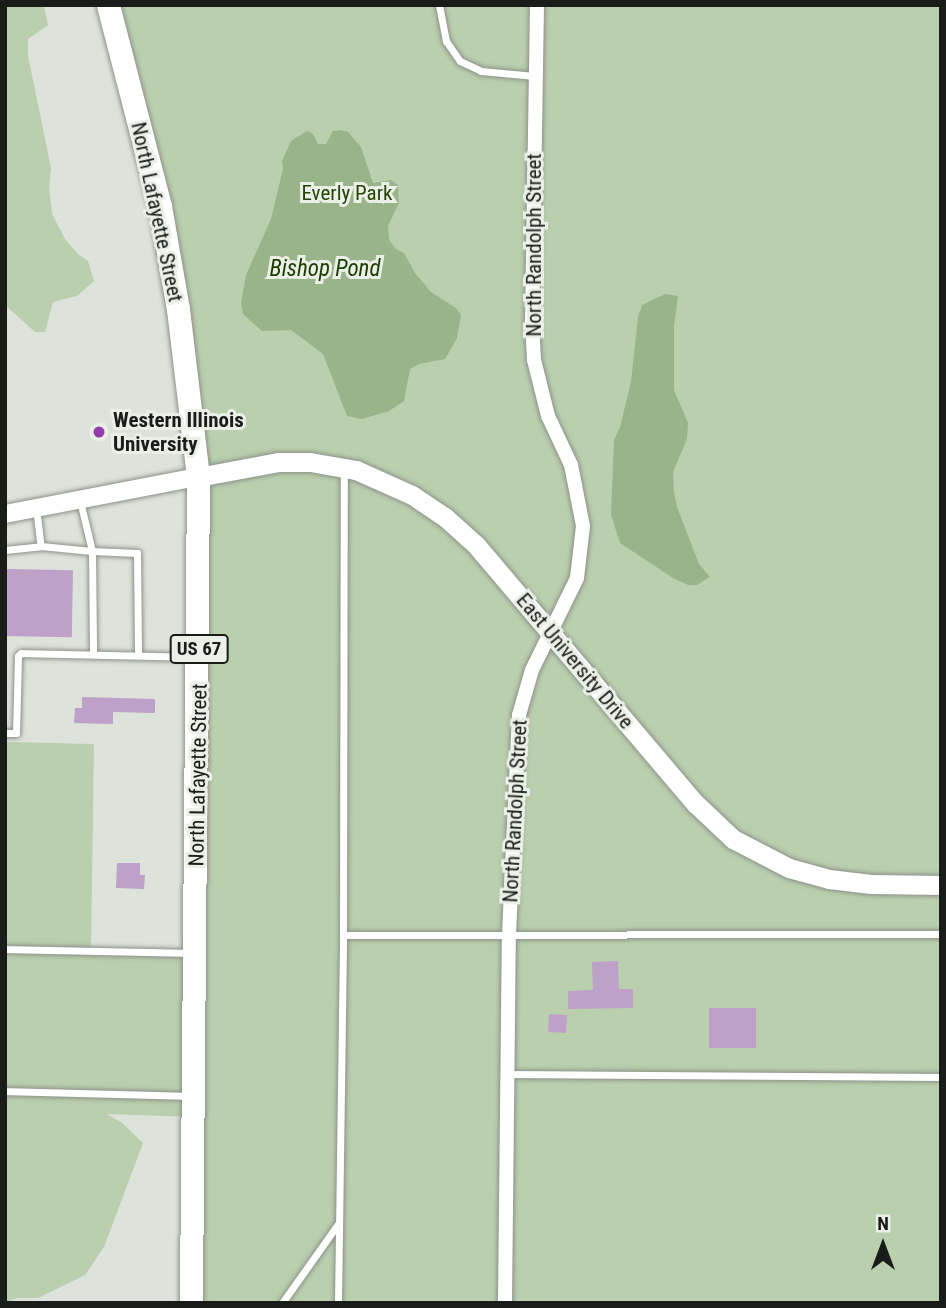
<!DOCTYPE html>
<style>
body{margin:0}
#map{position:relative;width:946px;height:1308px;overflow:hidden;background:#dde2da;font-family:"Roboto Condensed",sans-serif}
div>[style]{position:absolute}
.green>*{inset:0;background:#b9cfad}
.water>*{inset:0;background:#9ab48a}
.building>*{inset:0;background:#bfa0c8;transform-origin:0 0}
.roads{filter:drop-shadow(0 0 2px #8d928a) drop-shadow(0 0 2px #8d928a)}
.service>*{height:7px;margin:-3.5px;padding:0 3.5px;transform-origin:3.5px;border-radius:3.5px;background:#fff}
.minor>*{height:14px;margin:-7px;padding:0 7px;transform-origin:7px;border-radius:7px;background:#fff}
.tertiary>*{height:18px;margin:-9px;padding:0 9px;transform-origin:9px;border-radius:9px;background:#fff}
.secondary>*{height:19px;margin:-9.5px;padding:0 9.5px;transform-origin:9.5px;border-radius:9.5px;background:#fff}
.trunk>*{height:23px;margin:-11.5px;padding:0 11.5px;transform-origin:11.5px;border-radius:11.5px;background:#fff}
.dots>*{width:19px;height:19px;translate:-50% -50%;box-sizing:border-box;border:4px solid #eaf0e7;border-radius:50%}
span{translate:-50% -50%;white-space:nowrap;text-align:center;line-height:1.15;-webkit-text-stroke:6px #eaf0e7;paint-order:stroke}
.shield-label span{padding:2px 5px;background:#eaf0e7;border:2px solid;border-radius:5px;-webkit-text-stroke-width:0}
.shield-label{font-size:19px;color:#1a1c19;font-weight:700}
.park-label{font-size:21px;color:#244505}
.street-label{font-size:21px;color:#1a1c19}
.poi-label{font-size:21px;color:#1a1c19;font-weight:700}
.left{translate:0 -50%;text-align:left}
.water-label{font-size:23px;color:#1c3d00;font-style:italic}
.frame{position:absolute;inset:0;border:7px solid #1a1c19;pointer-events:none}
.north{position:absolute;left:848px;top:1210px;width:70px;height:70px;-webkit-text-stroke:5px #eaf0e7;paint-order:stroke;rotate:0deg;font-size:19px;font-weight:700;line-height:28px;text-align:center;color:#1a1c19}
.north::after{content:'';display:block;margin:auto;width:24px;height:32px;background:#1a1c19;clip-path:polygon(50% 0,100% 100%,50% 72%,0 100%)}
</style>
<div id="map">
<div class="green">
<div style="clip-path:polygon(5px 5px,43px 5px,45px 11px,48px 25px,28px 39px,28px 56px,51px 168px,49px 187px,52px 214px,65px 239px,78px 254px,88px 261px,94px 281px,77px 296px,53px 302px,45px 332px,35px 332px,5px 305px)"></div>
<div style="clip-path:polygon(109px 5px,941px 5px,941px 1303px,191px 1303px,193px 1117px,106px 1114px,121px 1122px,143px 1143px,104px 1247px,85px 1275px,38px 1298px,17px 1298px,5px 1303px,5px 742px,94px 744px,91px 950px,195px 953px,189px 388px)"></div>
</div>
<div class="water">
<div style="clip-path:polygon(340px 130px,348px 132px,361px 147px,373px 183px,391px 180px,398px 185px,399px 203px,388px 226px,389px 240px,396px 249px,404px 253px,415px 273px,431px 292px,456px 308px,461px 315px,457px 338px,445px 359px,419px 364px,410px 369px,404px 401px,389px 411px,362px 419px,347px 416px,323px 354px,291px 330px,262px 331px,243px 314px,241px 303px,246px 275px,271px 219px,283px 169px,282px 161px,291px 141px,307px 131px,313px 134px,318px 144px,326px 144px,333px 131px)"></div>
<div style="clip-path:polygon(665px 294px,678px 296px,674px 326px,674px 390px,688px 423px,687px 439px,673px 472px,674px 492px,677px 507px,699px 564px,710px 577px,697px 585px,688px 585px,673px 578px,620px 543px,611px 515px,614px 440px,620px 427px,631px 382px,638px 317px,642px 305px)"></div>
</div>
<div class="building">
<div style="left:5px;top:569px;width:68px;height:67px;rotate:1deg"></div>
<div style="clip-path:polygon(82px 697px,155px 699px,155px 713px,113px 712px,113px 724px,74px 723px,75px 708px,82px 708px)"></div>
<div style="clip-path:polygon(117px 863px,140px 863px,140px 875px,145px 875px,144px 889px,116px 888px)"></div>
<div style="clip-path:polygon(618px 961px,619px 989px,633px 989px,633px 1008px,568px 1009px,568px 991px,593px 990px,592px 962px)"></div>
<div style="left:709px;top:1008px;width:47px;height:40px"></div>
<div style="left:549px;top:1014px;width:18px;height:18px;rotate:3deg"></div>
</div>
<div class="roads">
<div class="service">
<div style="left:439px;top:5px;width:37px;rotate:79deg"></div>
<div style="left:446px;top:41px;width:24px;rotate:55deg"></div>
<div style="left:460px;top:61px;width:23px;rotate:25deg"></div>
<div style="left:481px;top:71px;width:54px;rotate:5.3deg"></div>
<div style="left:80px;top:501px;width:51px;rotate:76.5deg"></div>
<div style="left:92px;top:551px;width:45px;rotate:2.5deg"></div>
<div style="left:137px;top:553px;width:102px;rotate:89.4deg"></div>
<div style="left:36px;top:508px;width:38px;rotate:83deg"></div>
<div style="left:41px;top:546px;width:51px;rotate:5.6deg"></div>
<div style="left:92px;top:551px;width:103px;rotate:89.4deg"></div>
<div style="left:5px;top:550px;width:36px;rotate:-6deg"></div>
<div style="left:5px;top:733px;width:11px"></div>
<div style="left:16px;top:733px;width:77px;rotate:-88.5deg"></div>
<div style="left:18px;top:656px;width:4px;rotate:-45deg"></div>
<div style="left:21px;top:653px;width:174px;rotate:1.3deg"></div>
<div style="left:343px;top:935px;width:598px;rotate:-0.1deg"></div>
<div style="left:5px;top:949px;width:186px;rotate:1.2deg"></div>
<div style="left:508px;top:1074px;width:433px;rotate:0.4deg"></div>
<div style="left:5px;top:1091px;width:185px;rotate:1.5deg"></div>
<div style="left:282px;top:1303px;width:97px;rotate:-54.7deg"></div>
<div style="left:338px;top:1303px;width:368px;rotate:-89.2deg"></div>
<div style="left:343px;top:935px;width:465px;rotate:-89.9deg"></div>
</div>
<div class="minor">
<div style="left:505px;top:1303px;width:368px;rotate:-89.4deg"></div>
<div style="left:509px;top:935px;width:220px;rotate:-87.4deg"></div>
<div style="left:519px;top:715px;width:47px;rotate:-73.9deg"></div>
<div style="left:532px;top:670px;width:102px;rotate:-63.9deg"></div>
<div style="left:577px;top:578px;width:52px;rotate:-83.4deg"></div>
<div style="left:583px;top:526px;width:62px;rotate:-101.1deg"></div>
<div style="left:571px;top:465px;width:54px;rotate:-115.1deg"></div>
<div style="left:548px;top:416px;width:58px;rotate:-104deg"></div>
<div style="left:534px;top:360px;width:37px;rotate:-93deg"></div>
<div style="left:532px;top:323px;width:318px;rotate:-89.1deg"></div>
</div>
<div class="tertiary">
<div style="left:5px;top:514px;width:197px;rotate:-10.9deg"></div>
</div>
<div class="secondary">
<div style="left:198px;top:477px;width:81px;rotate:-10.6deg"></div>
<div style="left:278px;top:462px;width:32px"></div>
<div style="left:310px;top:462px;width:47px;rotate:9.9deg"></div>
<div style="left:356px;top:470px;width:61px;rotate:24.1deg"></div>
<div style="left:412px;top:495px;width:41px;rotate:34.1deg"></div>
<div style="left:446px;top:518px;width:40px;rotate:42deg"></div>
<div style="left:476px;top:545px;width:340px;rotate:49.7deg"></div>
<div style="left:696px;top:804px;width:51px;rotate:43.4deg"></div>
<div style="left:733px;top:839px;width:63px;rotate:27.4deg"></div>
<div style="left:789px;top:868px;width:41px;rotate:15.4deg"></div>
<div style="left:829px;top:879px;width:42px;rotate:6.8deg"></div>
<div style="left:871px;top:884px;width:70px;rotate:0.8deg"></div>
</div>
<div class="trunk">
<div style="left:108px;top:5px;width:208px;rotate:75.5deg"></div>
<div style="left:160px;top:206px;width:105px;rotate:80.1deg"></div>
<div style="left:178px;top:309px;width:169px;rotate:83.2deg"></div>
<div style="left:198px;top:477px;width:826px;rotate:90.49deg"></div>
</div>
</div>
<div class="dots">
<div style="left:99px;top:432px;background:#943daa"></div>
</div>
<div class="shield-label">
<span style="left:199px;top:649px">US 67</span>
</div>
<div class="park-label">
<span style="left:347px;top:193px">Everly Park</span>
</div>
<div class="street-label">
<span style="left:157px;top:212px;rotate:78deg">North Lafayette Street</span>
<span style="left:534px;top:245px;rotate:-90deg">North Randolph Street</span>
<span style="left:575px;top:661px;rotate:50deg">East University Drive</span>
<span style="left:198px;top:775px;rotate:-89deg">North Lafayette Street</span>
<span style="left:515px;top:811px;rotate:-87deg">North Randolph Street</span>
</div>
<div class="poi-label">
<span class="left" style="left:113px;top:432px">Western Illinois<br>University</span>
</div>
<div class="water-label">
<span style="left:325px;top:269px">Bishop Pond</span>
</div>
<div class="frame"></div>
<div class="north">N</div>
</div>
